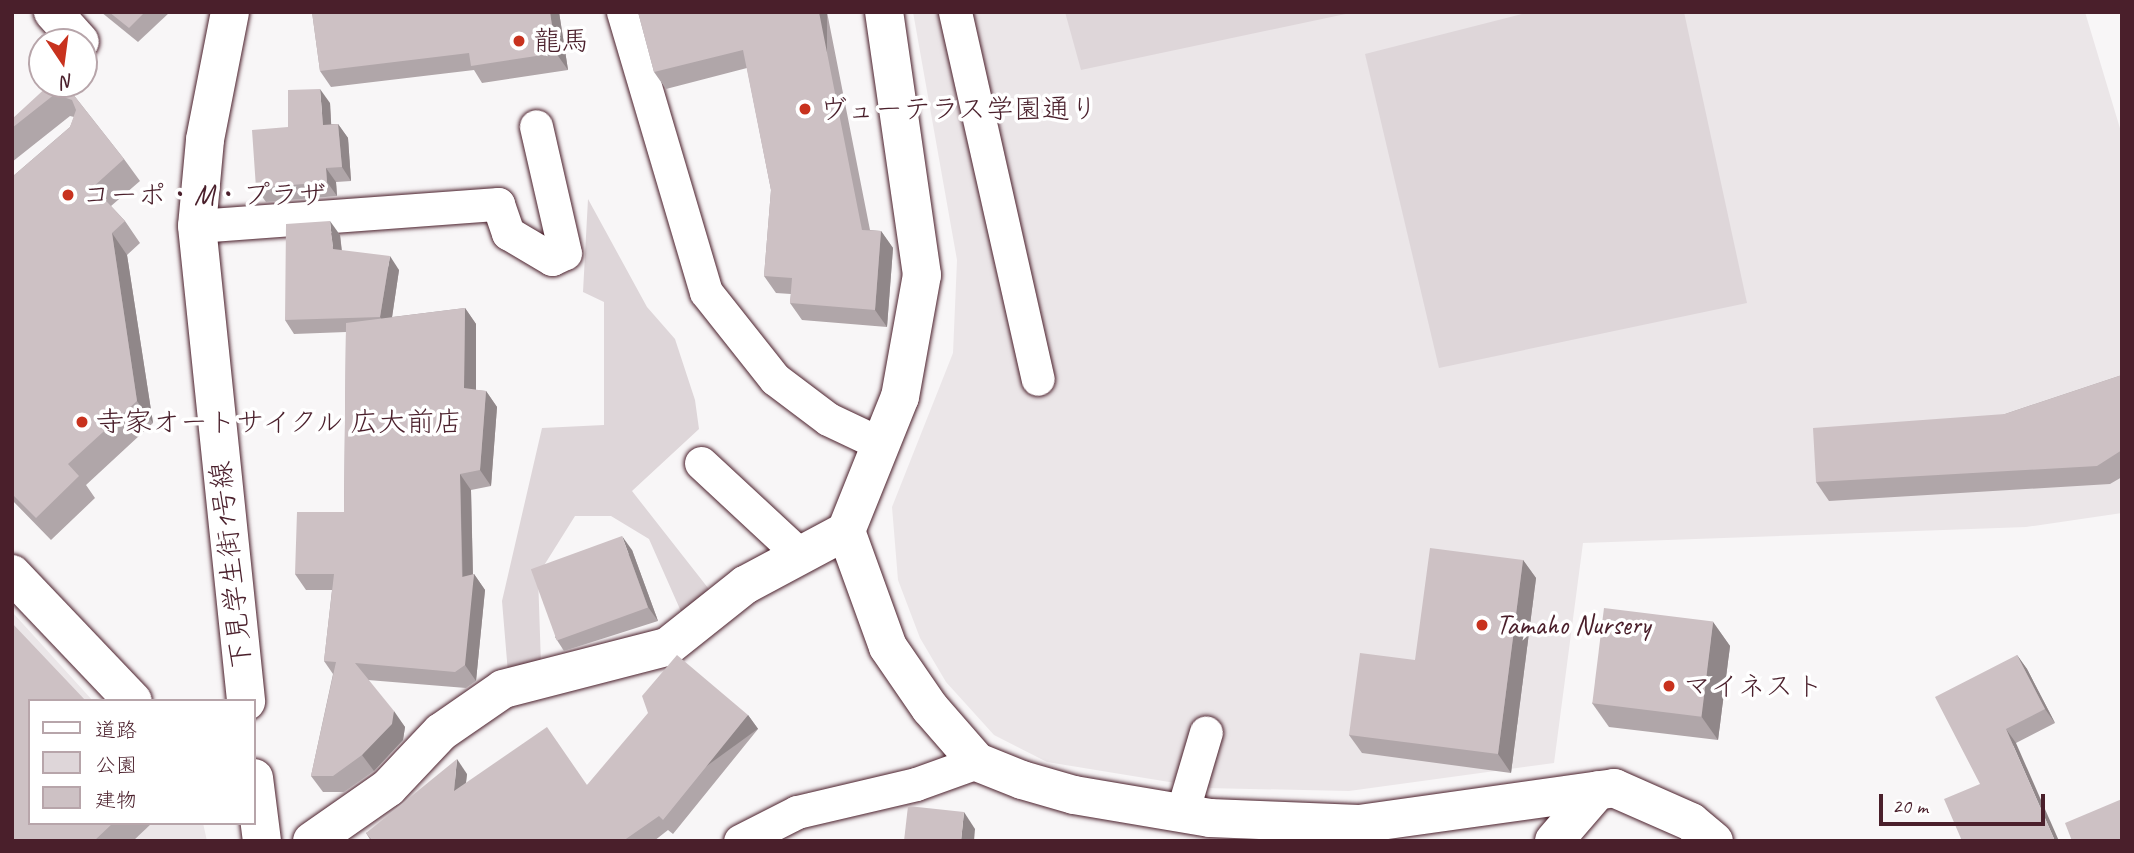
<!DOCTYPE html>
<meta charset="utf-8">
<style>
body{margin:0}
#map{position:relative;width:2134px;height:853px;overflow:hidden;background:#f8f6f7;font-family:Caveat,"Klee One",sans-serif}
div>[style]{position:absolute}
.built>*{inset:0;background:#ebe6e8}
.green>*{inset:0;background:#ded6d9}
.roads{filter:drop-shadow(0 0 2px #4a1f2b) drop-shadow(0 0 2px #4a1f2b)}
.service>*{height:33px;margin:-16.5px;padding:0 16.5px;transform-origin:16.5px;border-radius:16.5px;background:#fff}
.minor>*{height:38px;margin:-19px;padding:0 19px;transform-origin:19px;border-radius:19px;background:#fff}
.wall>*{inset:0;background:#b0a6a9}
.shaded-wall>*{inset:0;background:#908789;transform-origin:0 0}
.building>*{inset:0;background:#cdc1c4;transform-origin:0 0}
.dots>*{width:19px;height:19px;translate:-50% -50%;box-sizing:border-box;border:4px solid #fff;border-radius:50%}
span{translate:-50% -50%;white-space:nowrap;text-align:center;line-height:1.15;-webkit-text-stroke:7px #fff;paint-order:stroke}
.poi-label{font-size:28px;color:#4a1f2b}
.left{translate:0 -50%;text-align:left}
.street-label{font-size:28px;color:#4a1f2b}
.frame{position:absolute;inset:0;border:14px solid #4a1f2b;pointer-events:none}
.legend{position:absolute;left:28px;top:699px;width:228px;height:126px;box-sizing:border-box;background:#fff;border:2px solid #b7a5aa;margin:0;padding:9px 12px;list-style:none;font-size:21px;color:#4a1f2b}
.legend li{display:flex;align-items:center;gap:14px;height:35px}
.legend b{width:35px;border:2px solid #b7a5aa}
.north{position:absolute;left:28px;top:28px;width:70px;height:70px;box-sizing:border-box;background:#fff;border:2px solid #b7a5aa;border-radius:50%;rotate:167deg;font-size:19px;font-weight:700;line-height:28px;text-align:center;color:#4a1f2b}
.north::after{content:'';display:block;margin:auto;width:24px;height:32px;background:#c8321e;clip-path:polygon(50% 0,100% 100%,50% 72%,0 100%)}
.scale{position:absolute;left:1879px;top:794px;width:166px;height:32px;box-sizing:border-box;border:4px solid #4a1f2b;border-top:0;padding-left:9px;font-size:21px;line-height:24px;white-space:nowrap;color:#4a1f2b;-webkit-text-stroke:5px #fff;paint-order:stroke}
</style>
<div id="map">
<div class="built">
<div style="clip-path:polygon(913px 12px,2085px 12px,2122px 135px,2122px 513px,2026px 527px,1583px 543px,1554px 763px,1349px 791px,1206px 788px,1047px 762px,994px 735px,946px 682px,920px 638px,898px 580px,892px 507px,953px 353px,957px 260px)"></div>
<div style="clip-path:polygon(14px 614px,93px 701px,30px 701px,30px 823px,203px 823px,207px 841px,12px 841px)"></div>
</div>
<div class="green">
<div style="clip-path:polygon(1065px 12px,1355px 12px,1081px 70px)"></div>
<div style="clip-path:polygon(1530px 12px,1684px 12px,1747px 303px,1439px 368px,1365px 54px)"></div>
<div style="clip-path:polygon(588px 199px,647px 307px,675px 339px,695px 400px,699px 429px,632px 491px,712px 593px,683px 616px,649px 539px,611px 516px,575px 516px,538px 575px,541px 665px,508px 673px,502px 601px,542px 428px,604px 425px,604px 302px,583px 292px)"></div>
</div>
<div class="roads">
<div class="service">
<div style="left:623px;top:12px;width:292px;rotate:73.5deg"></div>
<div style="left:706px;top:292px;width:111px;rotate:51.6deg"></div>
<div style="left:775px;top:379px;width:66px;rotate:37deg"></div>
<div style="left:828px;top:419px;width:59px;rotate:25.3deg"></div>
<div style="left:955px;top:12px;width:376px;rotate:77.3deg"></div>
<div style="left:197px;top:226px;width:302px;rotate:-4.2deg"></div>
<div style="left:498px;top:204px;width:31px;rotate:71deg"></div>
<div style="left:508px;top:233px;width:51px;rotate:30.6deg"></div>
<div style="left:552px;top:259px;width:14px;rotate:-25deg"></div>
<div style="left:565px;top:253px;width:130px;rotate:-102.9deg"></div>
<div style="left:701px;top:463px;width:135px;rotate:42.9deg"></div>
<div style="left:1182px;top:813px;width:84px;rotate:-73.5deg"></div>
<div style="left:740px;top:841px;width:64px;rotate:-27deg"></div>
<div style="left:797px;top:812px;width:122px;rotate:-13.2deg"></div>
<div style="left:916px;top:784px;width:65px;rotate:-19.8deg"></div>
</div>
<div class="minor">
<div style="left:53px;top:12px;width:40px;rotate:48deg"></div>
<div style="left:230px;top:12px;width:130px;rotate:101.1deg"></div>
<div style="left:205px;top:140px;width:86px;rotate:95.3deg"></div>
<div style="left:197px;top:226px;width:478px;rotate:84.1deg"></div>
<div style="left:846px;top:531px;width:123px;rotate:70.1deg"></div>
<div style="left:888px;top:647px;width:74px;rotate:55.5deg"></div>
<div style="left:930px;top:708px;width:72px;rotate:49deg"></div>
<div style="left:977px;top:762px;width:48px;rotate:21.8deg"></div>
<div style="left:1022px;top:780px;width:54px;rotate:16.1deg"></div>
<div style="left:1074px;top:795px;width:138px;rotate:9.6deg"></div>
<div style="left:1210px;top:818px;width:149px;rotate:2.3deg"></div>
<div style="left:1359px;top:824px;width:258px;rotate:-8deg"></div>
<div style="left:1614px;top:788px;width:84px;rotate:23.8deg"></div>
<div style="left:1691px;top:822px;width:30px;rotate:40deg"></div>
<div style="left:12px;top:574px;width:175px;rotate:46.4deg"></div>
<div style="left:254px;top:778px;width:64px;rotate:82.8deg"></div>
<div style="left:312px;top:841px;width:93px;rotate:-34.9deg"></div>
<div style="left:388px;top:788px;width:77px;rotate:-46.6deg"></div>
<div style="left:441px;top:732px;width:75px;rotate:-34.7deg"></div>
<div style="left:503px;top:689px;width:169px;rotate:-14.4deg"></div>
<div style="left:667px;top:647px;width:100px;rotate:-38.5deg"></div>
<div style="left:745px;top:585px;width:115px;rotate:-28.1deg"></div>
<div style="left:846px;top:531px;width:144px;rotate:-68.1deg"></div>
<div style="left:900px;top:397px;width:124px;rotate:-79.8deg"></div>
<div style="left:922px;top:275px;width:266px;rotate:-98.2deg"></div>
<div style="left:1554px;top:841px;width:67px;rotate:-49.2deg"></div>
</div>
</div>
<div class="wall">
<div style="clip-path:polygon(101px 12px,170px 12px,138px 42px)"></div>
<div style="clip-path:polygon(312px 12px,559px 12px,568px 70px,482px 83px,474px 70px,331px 87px,320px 71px)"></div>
<div style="clip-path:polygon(638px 12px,827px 12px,870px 230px,881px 231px,893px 248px,887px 327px,802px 320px,790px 303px,791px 294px,776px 293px,764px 276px,771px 190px,747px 68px,666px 89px,654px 72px)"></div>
<div style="clip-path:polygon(65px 84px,124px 159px,140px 181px,111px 206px,125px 221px,140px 243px,127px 255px,153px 423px,86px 485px,95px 498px,51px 540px,12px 500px,12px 177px,70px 127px,74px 117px,70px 116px,12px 162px,12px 119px)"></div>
<div style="clip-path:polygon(330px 103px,331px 124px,338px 124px,348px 138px,351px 181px,336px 182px,337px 196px,266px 202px,256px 188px)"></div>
<div style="clip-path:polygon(340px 235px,342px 251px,399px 270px,392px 317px,465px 308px,476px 324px,476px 390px,486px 391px,497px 407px,491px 486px,471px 490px,473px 574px,474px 574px,485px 590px,476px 681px,466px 688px,368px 680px,405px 727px,403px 740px,374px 771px,344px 792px,323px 792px,311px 776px,333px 674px,324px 661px,332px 590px,306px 590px,295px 574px,344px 512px,346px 332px,294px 334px,285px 320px)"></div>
<div style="clip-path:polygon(2122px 375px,2122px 477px,2110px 484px,1829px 501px,1816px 482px,2005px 414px)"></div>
<div style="clip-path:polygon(632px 550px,658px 621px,564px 651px,555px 637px)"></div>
<div style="clip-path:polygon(1523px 560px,1536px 578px,1511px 773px,1362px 753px,1349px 735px,1415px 660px)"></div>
<div style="clip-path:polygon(1713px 622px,1730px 646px,1718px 740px,1609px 727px,1592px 703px)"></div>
<div style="clip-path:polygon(2017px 655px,2027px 669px,2055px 723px,2016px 743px,1980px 784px)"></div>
<div style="clip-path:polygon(748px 715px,758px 729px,673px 834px,668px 830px,654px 841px,371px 841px,366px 833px,467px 774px,466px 783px,587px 785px)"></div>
<div style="clip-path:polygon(30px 823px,152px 823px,133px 841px,12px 841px)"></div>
</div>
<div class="shaded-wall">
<div style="clip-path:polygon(550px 12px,559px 12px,568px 70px,556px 53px)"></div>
<div style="left:819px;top:12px;width:8px;height:222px"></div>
<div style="clip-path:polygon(320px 89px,330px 103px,332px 139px,323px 125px)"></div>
<div style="clip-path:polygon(338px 124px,348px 138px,351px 181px,342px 167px)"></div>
<div style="clip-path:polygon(326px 168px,336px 182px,337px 196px,327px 182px)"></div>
<div style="clip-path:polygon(330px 221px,340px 235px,343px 264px,333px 249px)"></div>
<div style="clip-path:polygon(881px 231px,893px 248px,887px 327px,875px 310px)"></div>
<div style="clip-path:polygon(112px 233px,127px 255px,153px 423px,137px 401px)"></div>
<div style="clip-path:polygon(390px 256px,399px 270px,390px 331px,380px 317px)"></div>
<div style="clip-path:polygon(465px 308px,476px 324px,476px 404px,464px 388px)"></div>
<div style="clip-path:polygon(486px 391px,497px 407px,491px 486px,480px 470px)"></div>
<div style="clip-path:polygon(460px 474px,471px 490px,473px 582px,474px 574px,485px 590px,476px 681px,465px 665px)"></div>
<div style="clip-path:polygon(622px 536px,632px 550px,658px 621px,648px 607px)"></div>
<div style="clip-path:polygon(1523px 560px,1536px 578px,1511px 773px,1498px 754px)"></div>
<div style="clip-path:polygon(1713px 622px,1730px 646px,1718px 740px,1701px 716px)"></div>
<div style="clip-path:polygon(2017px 655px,2027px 669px,2055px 723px,2045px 709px)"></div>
<div style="clip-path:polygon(394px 711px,405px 727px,403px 740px,374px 771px,362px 755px)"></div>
<div style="left:748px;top:715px;width:17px;height:135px;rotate:54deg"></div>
<div style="clip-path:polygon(2006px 729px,2016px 743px,2059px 841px,2055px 841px)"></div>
<div style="clip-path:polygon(457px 759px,467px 774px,463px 805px,454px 791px)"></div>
<div style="clip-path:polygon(964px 812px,975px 829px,974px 841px,961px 841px)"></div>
</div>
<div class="building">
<div style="clip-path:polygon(109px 12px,145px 12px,129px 28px)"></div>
<div style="clip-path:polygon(312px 12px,550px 12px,556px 53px,471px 66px,469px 53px,320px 71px)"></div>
<div style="clip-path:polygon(638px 12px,819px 12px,862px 230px,881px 231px,875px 310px,790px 303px,792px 278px,764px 276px,771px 190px,743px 50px,654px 72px)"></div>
<div style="clip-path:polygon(50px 84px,65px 84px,124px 159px,93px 187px,125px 221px,112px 233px,137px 401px,68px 464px,79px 476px,36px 518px,12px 494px,12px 177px,70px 127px,76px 110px,72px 100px,55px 94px,12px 128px,12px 119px)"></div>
<div style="clip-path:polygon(320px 89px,323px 125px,338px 124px,342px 167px,326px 168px,327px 182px,256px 188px,252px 130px,288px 127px,288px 90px)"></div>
<div style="clip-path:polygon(330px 221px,333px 249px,390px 256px,380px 317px,285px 320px,286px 224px)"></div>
<div style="clip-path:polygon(465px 308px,464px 388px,486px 391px,480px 470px,460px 474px,462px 577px,474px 574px,465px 665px,455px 672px,355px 663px,394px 711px,392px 724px,362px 755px,333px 776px,311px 776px,336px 662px,324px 661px,334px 574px,295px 574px,297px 512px,344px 512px,346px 323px)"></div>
<div style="clip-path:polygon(2122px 375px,2122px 450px,2097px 466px,1816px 482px,1813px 428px,2005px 414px)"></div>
<div style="left:622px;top:536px;width:76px;height:97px;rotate:70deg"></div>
<div style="clip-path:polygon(1430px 548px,1523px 560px,1498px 754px,1349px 735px,1360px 653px,1415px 660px)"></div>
<div style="left:1604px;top:608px;width:110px;height:96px;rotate:7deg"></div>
<div style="clip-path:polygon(12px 623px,86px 701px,30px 701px,30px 823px,113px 823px,94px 841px,12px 841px)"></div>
<div style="clip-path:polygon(677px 655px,748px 715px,663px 820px,659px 816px,623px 841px,371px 841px,372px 840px,366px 833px,457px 759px,454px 791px,547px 727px,587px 785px,648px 713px,642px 696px)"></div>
<div style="clip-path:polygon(2017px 655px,2045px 709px,2006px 729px,2055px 841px,1962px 841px,1944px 799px,1980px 784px,1935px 697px)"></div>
<div style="clip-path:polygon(2122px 799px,2122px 841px,2072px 841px,2065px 823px)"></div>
<div style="clip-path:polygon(908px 806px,964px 812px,961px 841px,904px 841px)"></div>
</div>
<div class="dots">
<div style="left:519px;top:41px;background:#c8321e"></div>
<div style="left:805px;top:109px;background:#c8321e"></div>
<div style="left:68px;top:195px;background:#c8321e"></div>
<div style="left:82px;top:422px;background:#c8321e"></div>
<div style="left:1482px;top:625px;background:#c8321e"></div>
<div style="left:1669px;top:686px;background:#c8321e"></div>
</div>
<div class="poi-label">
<span class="left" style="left:533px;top:41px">龍馬</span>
<span class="left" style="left:819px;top:109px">ヴューテラス学園通り</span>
<span class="left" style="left:82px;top:195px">コーポ・M・プラザ</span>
<span class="left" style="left:96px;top:422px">寺家オートサイクル 広大前店</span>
<span class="left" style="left:1496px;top:625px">Tamaho Nursery</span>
<span class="left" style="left:1683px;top:686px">マイネスト</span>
</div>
<div class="street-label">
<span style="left:231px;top:565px;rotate:-96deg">下見学生街1号線</span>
</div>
<div class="frame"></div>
<ul class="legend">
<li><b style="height:9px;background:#fff"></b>道路</li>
<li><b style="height:19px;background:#ded6d9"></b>公園</li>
<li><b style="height:19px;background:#cdc1c4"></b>建物</li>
</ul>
<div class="north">N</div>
<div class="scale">20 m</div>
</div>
